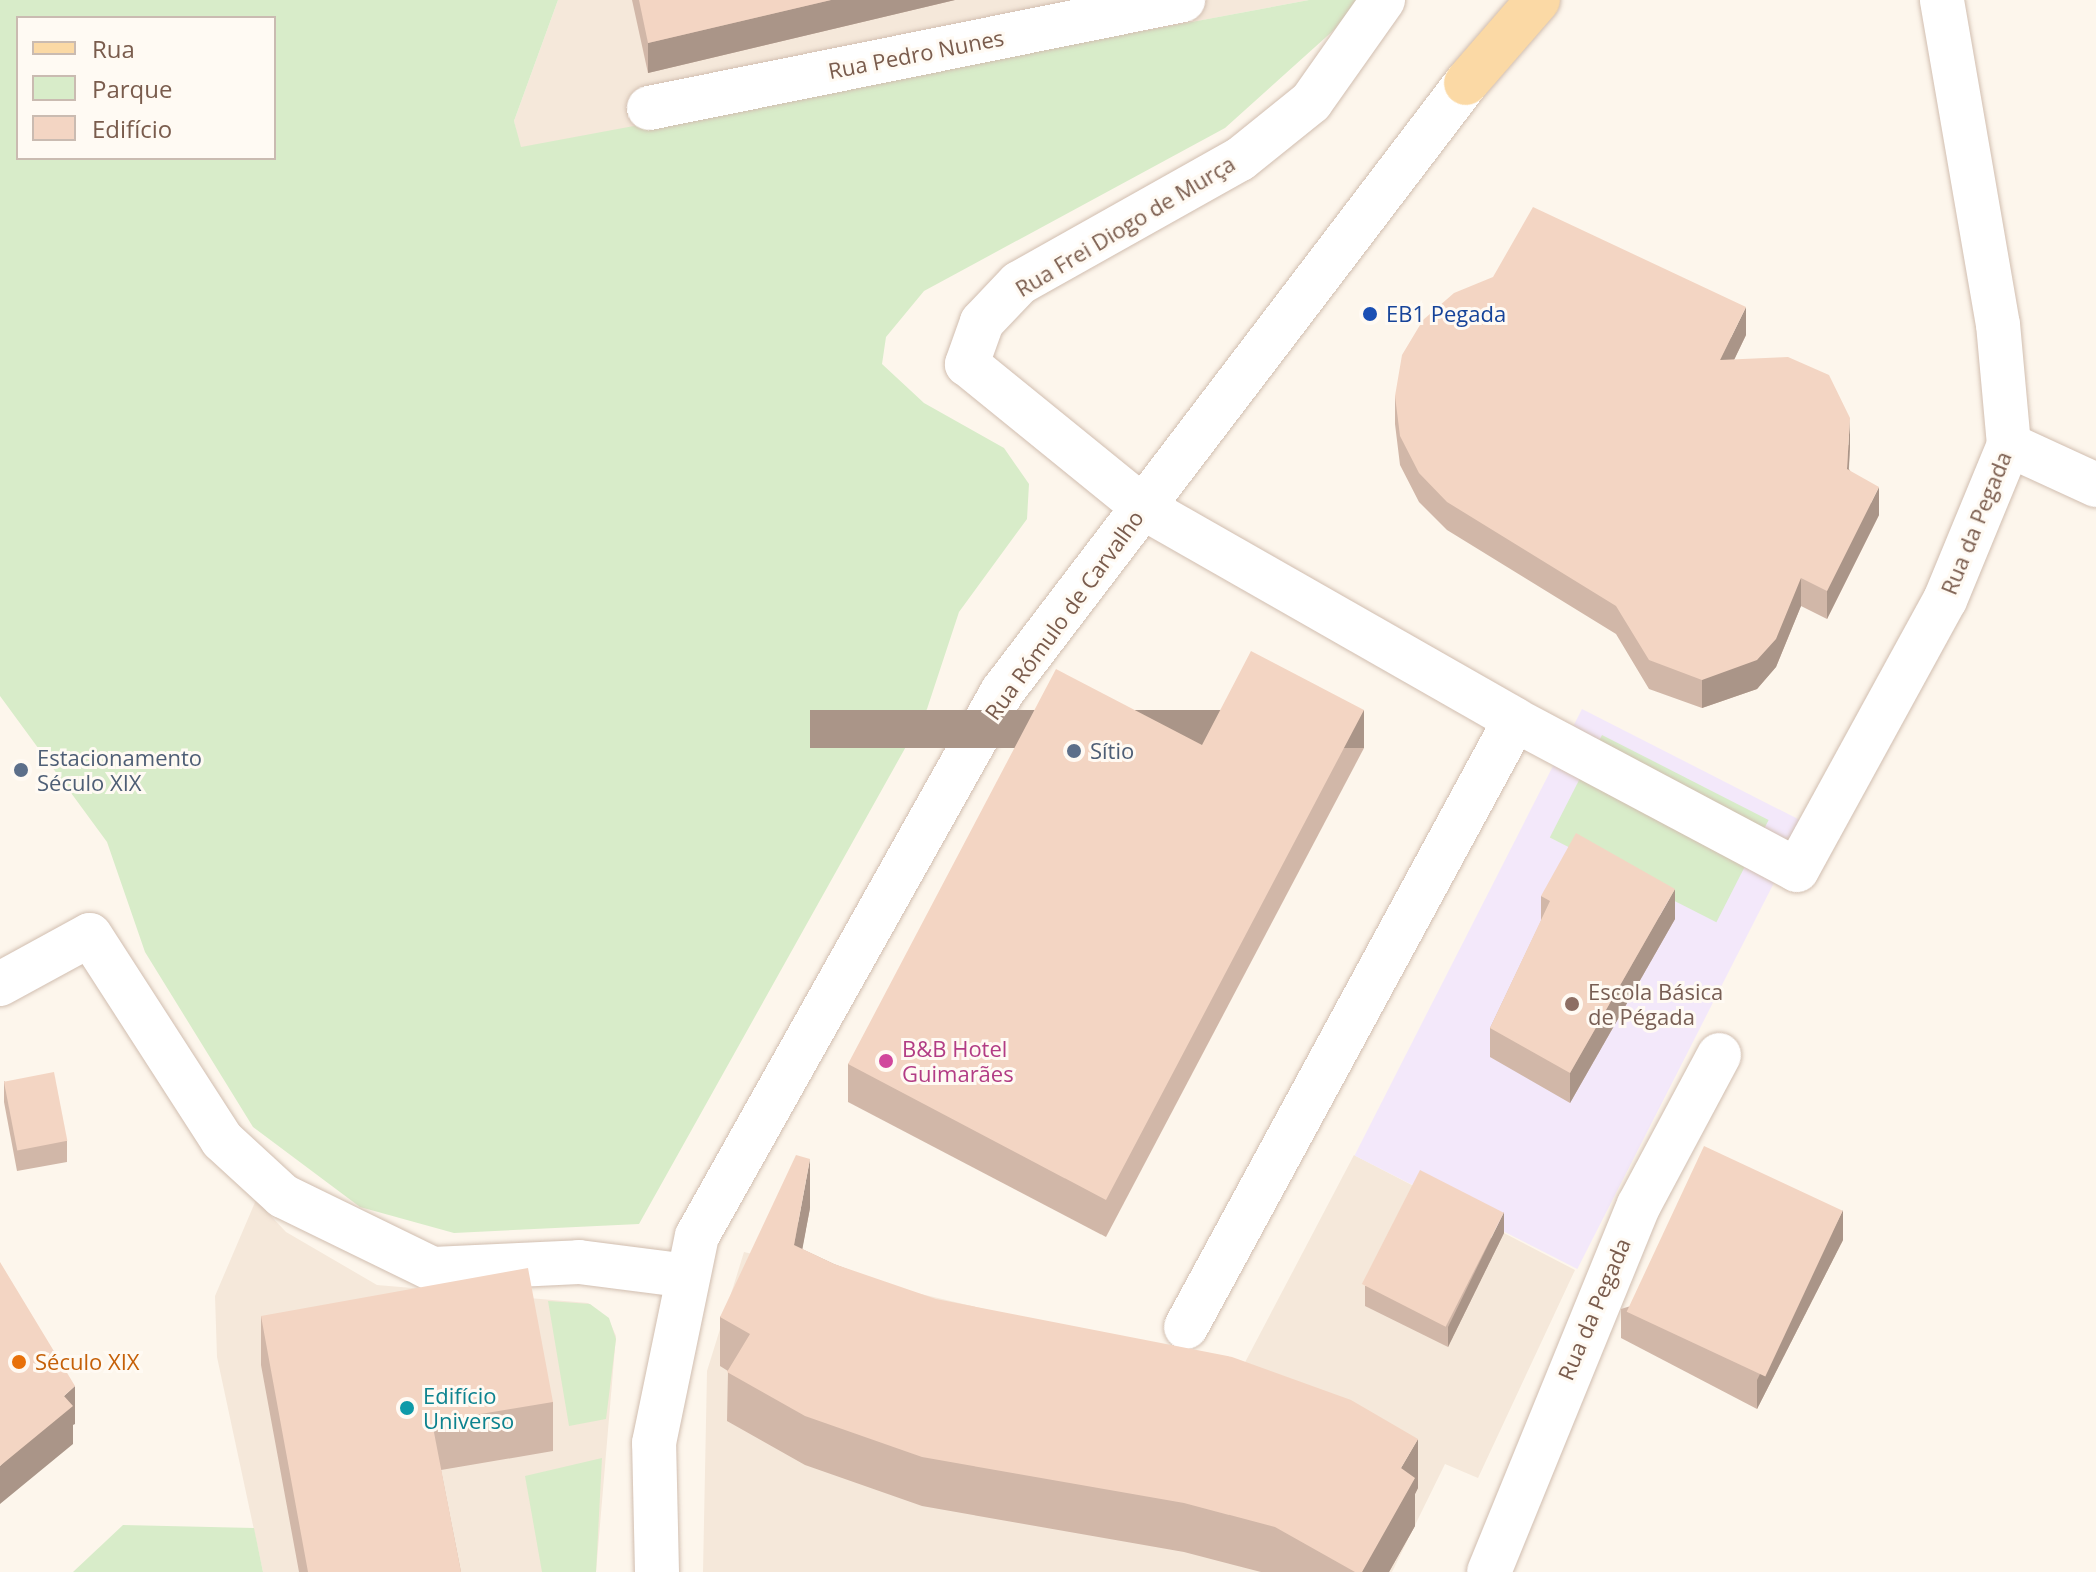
<!DOCTYPE html>
<meta charset="utf-8">
<style>
body{margin:0}
#map{position:relative;width:2096px;height:1572px;overflow:hidden;background:#fdf6ec;font-family:"Open Sans",sans-serif}
div>[style]{position:absolute}
.residential>*{inset:0;background:#f5e8da}
.education>*{inset:0;background:#f3e8fa;transform-origin:0 0}
.green>*{inset:0;background:#d8ecc9;transform-origin:0 0}
.roads{filter:drop-shadow(0 0 2px #d1beb0) drop-shadow(0 0 2px #d1beb0)}
.minor>*{height:44px;margin:-22px;padding:0 22px;transform-origin:22px;border-radius:22px;background:#fff}
.major>*{height:44px;margin:-22px;padding:0 22px;transform-origin:22px;border-radius:22px;background:#fbd9a5}
.wall>*{inset:0;background:#d1b7a8}
.shaded-wall>*{inset:0;background:#aa9588;transform-origin:0 0}
.building>*{inset:0;background:#f3d5c3;transform-origin:0 0}
.dots>*{width:22px;height:22px;translate:-50% -50%;box-sizing:border-box;border:4px solid #fffaf3;border-radius:50%}
span{translate:-50% -50%;white-space:nowrap;text-align:center;line-height:1.15;-webkit-text-stroke:6px #fffaf3;paint-order:stroke}
.street-label{font-size:22px;color:#7a5c4d}
.transit-label{font-size:22px;color:#164399}
.left{translate:0 -50%;text-align:left}
.service-label{font-size:22px;color:#4e5e75}
.education-label{font-size:22px;color:#785e54}
.hotel-label{font-size:22px;color:#b23c85}
.food-label{font-size:22px;color:#c56008}
.culture-label{font-size:22px;color:#0d838f}
.legend{position:absolute;left:16px;top:16px;width:260px;height:144px;box-sizing:border-box;background:#fffaf3;border:2px solid #cabbb1;margin:0;padding:10px 14px;list-style:none;font-size:24px;color:#7a5c4d}
.legend li{display:flex;align-items:center;gap:16px;height:40px}
.legend b{width:40px;border:2px solid #cabbb1}
</style>
<div id="map">
<div class="residential">
<div style="clip-path:polygon(558px 0,1309px 0,520px 148px,514px 121px)"></div>
<div style="clip-path:polygon(1354px 1155px,1575px 1270px,1478px 1478px,1445px 1464px,1392px 1572px,703px 1572px,707px 1371px,744px 1252px,1241px 1370px)"></div>
<div style="clip-path:polygon(256px 1200px,286px 1232px,377px 1285px,588px 1303px,609px 1320px,616px 1336px,596px 1572px,263px 1572px,217px 1357px,215px 1296px)"></div>
</div>
<div class="education">
<div style="left:1582px;top:709px;width:250px;height:501px;rotate:27deg"></div>
</div>
<div class="green">
<div style="clip-path:polygon(evenodd,0 0,558px 0,514px 121px,521px 147px,1309px 0,1357px 0,1335px 29px,1225px 128px,924px 291px,886px 337px,882px 364px,924px 403px,1004px 448px,1029px 484px,1027px 519px,959px 612px,927px 709px,639px 1224px,454px 1233px,360px 1207px,253px 1127px,145px 952px,107px 842px,0 696px,0 0,18px 18px,274px 18px,274px 158px,18px 158px,18px 18px)"></div>
<div style="left:1602px;top:735px;width:187px;height:115px;rotate:27deg"></div>
<div style="clip-path:polygon(548px 1301px,590px 1304px,609px 1318px,616px 1339px,606px 1419px,569px 1426px)"></div>
<div style="clip-path:polygon(602px 1458px,596px 1572px,542px 1572px,525px 1476px)"></div>
<div style="clip-path:polygon(123px 1525px,254px 1528px,263px 1572px,73px 1572px)"></div>
</div>
<div class="roads">
<div class="minor">
<div style="left:1383px;top:0;width:125px;rotate:125.2deg"></div>
<div style="left:1311px;top:102px;width:91px;rotate:141.2deg"></div>
<div style="left:1240px;top:159px;width:253px;rotate:150.7deg"></div>
<div style="left:1019px;top:283px;width:54px;rotate:133.5deg"></div>
<div style="left:982px;top:322px;width:45px;rotate:109.7deg"></div>
<div style="left:967px;top:364px;width:228px;rotate:39.1deg"></div>
<div style="left:1144px;top:508px;width:427px;rotate:29.7deg"></div>
<div style="left:1515px;top:720px;width:319px;rotate:28deg"></div>
<div style="left:1797px;top:870px;width:308px;rotate:-61.3deg"></div>
<div style="left:1945px;top:600px;width:168px;rotate:-67.6deg"></div>
<div style="left:2009px;top:445px;width:121px;rotate:-95.2deg"></div>
<div style="left:1998px;top:325px;width:330px;rotate:-99.8deg"></div>
<div style="left:649px;top:108px;width:545px;rotate:-11.43deg"></div>
<div style="left:2009px;top:445px;width:96px;rotate:24.7deg"></div>
<div style="left:0;top:984px;width:102px;rotate:-28.6deg"></div>
<div style="left:90px;top:935px;width:244px;rotate:57.2deg"></div>
<div style="left:222px;top:1140px;width:83px;rotate:42.6deg"></div>
<div style="left:283px;top:1196px;width:167px;rotate:26deg"></div>
<div style="left:433px;top:1269px;width:146px;rotate:-2.7deg"></div>
<div style="left:579px;top:1262px;width:110px;rotate:7.3deg"></div>
<div style="left:1186px;top:1327px;width:690px;rotate:-61.54deg"></div>
<div style="left:657px;top:1572px;width:129px;rotate:-91.3deg"></div>
<div style="left:654px;top:1443px;width:211px;rotate:-78.3deg"></div>
<div style="left:697px;top:1236px;width:624px;rotate:-60.72deg"></div>
<div style="left:1002px;top:692px;width:766px;rotate:-52.7deg"></div>
<div style="left:1489px;top:1572px;width:396px;rotate:-67.8deg"></div>
<div style="left:1639px;top:1205px;width:170px;rotate:-61.9deg"></div>
</div>
<div class="major">
<div style="left:1466px;top:83px;width:110px;rotate:-49.1deg"></div>
</div>
</div>
<div class="wall">
<div style="clip-path:polygon(632px 0,955px 0,648px 73px)"></div>
<div style="clip-path:polygon(1746px 335px,1734px 360px,1850px 446px,1849px 469px,1879px 515px,1827px 619px,1801px 606px,1776px 667px,1757px 689px,1702px 708px,1649px 689px,1616px 634px,1447px 530px,1419px 502px,1400px 465px,1395px 424px,1395px 396px)"></div>
<div style="clip-path:polygon(1202px 745px,1364px 748px,1106px 1237px,848px 1102px,848px 1064px)"></div>
<div style="clip-path:polygon(1541px 896px,1675px 919px,1570px 1103px,1490px 1057px,1490px 1028px,1541px 921px)"></div>
<div style="clip-path:polygon(4px 1081px,67px 1141px,67px 1162px,17px 1171px,4px 1102px)"></div>
<div style="clip-path:polygon(810px 1208px,802px 1249px,834px 1264px,1418px 1488px,1415px 1494px,1415px 1526px,1389px 1572px,1261px 1572px,1184px 1552px,922px 1506px,805px 1465px,727px 1421px,728px 1371px,720px 1366px,720px 1317px)"></div>
<div style="clip-path:polygon(1504px 1233px,1448px 1347px,1365px 1306px,1365px 1286px)"></div>
<div style="clip-path:polygon(1843px 1240px,1757px 1409px,1621px 1338px,1621px 1309px)"></div>
<div style="clip-path:polygon(261px 1316px,553px 1402px,553px 1451px,441px 1470px,461px 1572px,299px 1572px,261px 1365px)"></div>
</div>
<div class="shaded-wall">
<div style="clip-path:polygon(831px 0,955px 0,648px 73px,648px 43px)"></div>
<div style="clip-path:polygon(1746px 307px,1746px 335px,1720px 389px,1720px 360px)"></div>
<div style="clip-path:polygon(1850px 418px,1850px 446px,1847px 497px,1847px 469px)"></div>
<div style="clip-path:polygon(1879px 487px,1879px 515px,1827px 619px,1827px 591px)"></div>
<div style="clip-path:polygon(1801px 578px,1801px 606px,1776px 667px,1757px 689px,1702px 708px,1702px 680px)"></div>
<div style="left:1364px;top:710px;width:38px;height:554px;rotate:90deg"></div>
<div style="clip-path:polygon(1675px 889px,1675px 919px,1570px 1103px,1570px 1073px)"></div>
<div style="clip-path:polygon(810px 1159px,810px 1208px,794px 1294px,794px 1245px)"></div>
<div style="clip-path:polygon(1843px 1210px,1843px 1240px,1757px 1409px,1757px 1380px)"></div>
<div style="clip-path:polygon(1504px 1212px,1504px 1233px,1448px 1347px,1448px 1327px)"></div>
<div style="clip-path:polygon(75px 1386px,75px 1424px,73px 1425px,73px 1444px,0 1504px,0 1466px,64px 1396px)"></div>
<div style="clip-path:polygon(1418px 1439px,1418px 1488px,1415px 1494px,1415px 1526px,1389px 1572px,1362px 1572px,1401px 1468px)"></div>
</div>
<div class="building">
<div style="clip-path:polygon(639px 0,831px 0,648px 43px)"></div>
<div style="clip-path:polygon(1533px 207px,1746px 307px,1720px 360px,1788px 357px,1829px 375px,1850px 418px,1847px 469px,1879px 487px,1827px 591px,1801px 578px,1776px 639px,1757px 660px,1702px 680px,1649px 660px,1616px 606px,1447px 502px,1419px 473px,1400px 436px,1395px 396px,1402px 355px,1423px 320px,1454px 293px,1493px 277px)"></div>
<div style="clip-path:polygon(1251px 651px,1364px 710px,1106px 1200px,848px 1064px,1056px 669px,1202px 745px)"></div>
<div style="clip-path:polygon(1576px 833px,1675px 889px,1570px 1073px,1490px 1028px,1550px 901px,1541px 896px)"></div>
<div style="left:54px;top:1072px;width:70px;height:51px;rotate:79deg"></div>
<div style="left:1704px;top:1146px;width:153px;height:183px;rotate:25deg"></div>
<div style="clip-path:polygon(796px 1155px,810px 1159px,794px 1245px,834px 1264px,936px 1299px,1232px 1357px,1351px 1400px,1418px 1439px,1401px 1468px,1415px 1478px,1362px 1572px,1355px 1572px,1275px 1527px,1184px 1503px,922px 1457px,805px 1416px,727px 1372px,750px 1334px,720px 1317px)"></div>
<div style="left:1420px;top:1170px;width:94px;height:128px;rotate:27deg"></div>
<div style="clip-path:polygon(0 1262px,75px 1386px,64px 1396px,73px 1406px,0 1466px)"></div>
<div style="clip-path:polygon(528px 1268px,553px 1402px,432px 1422px,461px 1572px,308px 1572px,261px 1316px)"></div>
</div>
<div class="dots">
<div style="left:1370px;top:314px;background:#1a4fb4"></div>
<div style="left:1074px;top:751px;background:#5c6f8a"></div>
<div style="left:21px;top:770px;background:#5c6f8a"></div>
<div style="left:1572px;top:1004px;background:#8d6e63"></div>
<div style="left:886px;top:1061px;background:#d1479c"></div>
<div style="left:19px;top:1362px;background:#e8710a"></div>
<div style="left:407px;top:1408px;background:#0f9aa8"></div>
</div>
<div class="street-label">
<span style="left:916px;top:54px;rotate:-11deg">Rua Pedro Nunes</span>
<span style="left:1125px;top:226px;rotate:-31deg">Rua Frei Diogo de Murça</span>
<span style="left:1976px;top:523px;rotate:-68deg">Rua da Pegada</span>
<span style="left:1064px;top:615px;rotate:-54deg">Rua Rómulo de Carvalho</span>
<span style="left:1594px;top:1309px;rotate:-67deg">Rua da Pegada</span>
</div>
<div class="transit-label">
<span class="left" style="left:1386px;top:314px">EB1 Pegada</span>
</div>
<div class="service-label">
<span class="left" style="left:1090px;top:751px">Sítio</span>
<span class="left" style="left:37px;top:770px">Estacionamento<br>Século XIX</span>
</div>
<div class="education-label">
<span class="left" style="left:1588px;top:1004px">Escola Básica<br>de Pégada</span>
</div>
<div class="hotel-label">
<span class="left" style="left:902px;top:1061px">B&amp;B Hotel<br>Guimarães</span>
</div>
<div class="food-label">
<span class="left" style="left:35px;top:1362px">Século XIX</span>
</div>
<div class="culture-label">
<span class="left" style="left:423px;top:1408px">Edifício<br>Universo</span>
</div>
<ul class="legend">
<li><b style="height:10px;background:#fbd9a5"></b>Rua</li>
<li><b style="height:22px;background:#d8ecc9"></b>Parque</li>
<li><b style="height:22px;background:#f3d5c3"></b>Edifício</li>
</ul>
</div>
